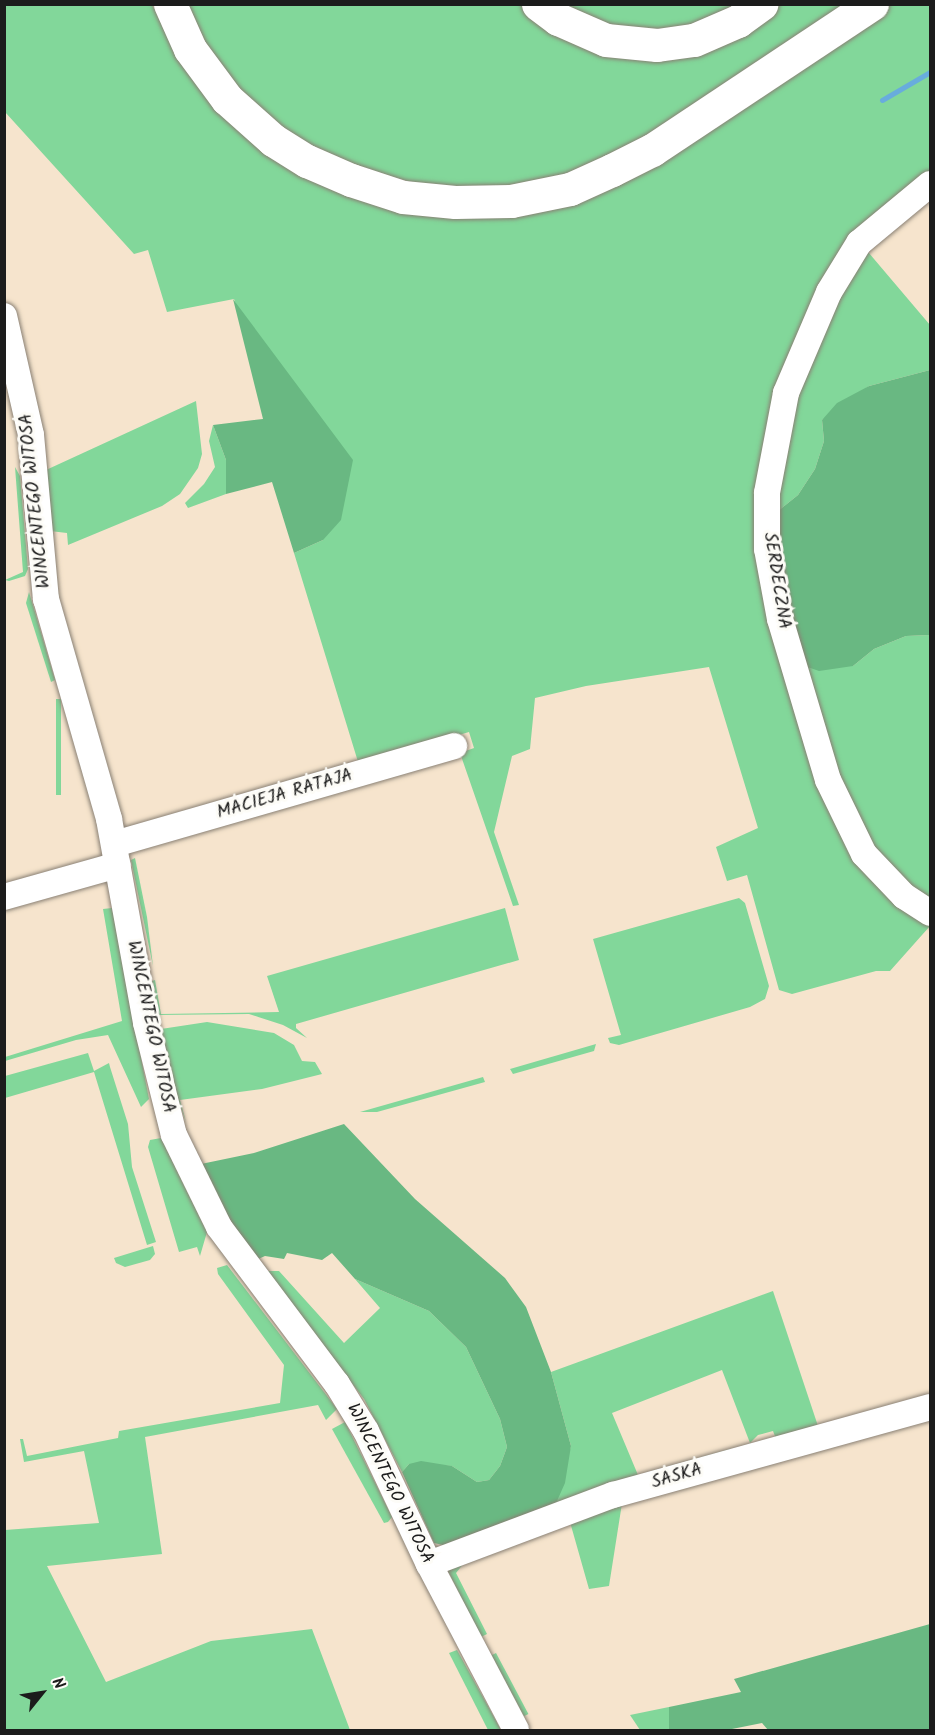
<!DOCTYPE html>
<style>
body{margin:0}
#map{position:relative;width:935px;height:1735px;overflow:hidden;background:#f6e4cd;font-family:Kalam,sans-serif}
div>[style]{position:absolute}
.green>*{inset:0;background:#82d79a;transform-origin:0 0}
.forest>*{inset:0;background:#69b882}
.stream>*{height:5px;margin:-2.5px;padding:0 2.5px;transform-origin:2.5px;border-radius:2.5px;background:#68acdd}
.roads{filter:drop-shadow(0 0 2px #898074) drop-shadow(0 0 2px #898074)}
.minor>*{height:26px;margin:-13px;padding:0 13px;transform-origin:13px;border-radius:13px;background:#fff}
.highway>*{height:33px;margin:-16.5px;padding:0 16.5px;transform-origin:16.5px;border-radius:16.5px;background:#fff}
span{translate:-50% -50%;white-space:nowrap;text-align:center;line-height:1.15;-webkit-text-stroke:6px #fdfcf7;paint-order:stroke}
.street-label{font-size:18px;color:#1c1c1c}
.frame{position:absolute;inset:0;border:6px solid #1c1c1c;pointer-events:none}
.north{position:absolute;left:12px;top:1663px;width:60px;height:60px;-webkit-text-stroke:4px #fdfcf7;paint-order:stroke;rotate:60deg;font-size:16px;font-weight:700;line-height:24px;text-align:center;color:#1c1c1c}
.north::after{content:'';display:block;margin:auto;width:21px;height:27px;background:#1c1c1c;clip-path:polygon(50% 0,100% 100%,50% 72%,0 100%)}
</style>
<div id="map">
<div class="green">
<div style="clip-path:polygon(5px 5px,152px 5px,178px 47px,309px 171px,552px 201px,885px 5px,930px 5px,930px 177px,858px 236px,761px 483px,842px 825px,930px 917px,930px 926px,890px 971px,876px 971px,792px 994px,779px 990px,747px 875px,727px 881px,716px 847px,758px 828px,709px 667px,586px 686px,535px 698px,530px 749px,512px 756px,494px 832px,519px 905px,513px 906px,460px 753px,474px 748px,469px 732px,359px 765px,294px 553px,323px 540px,234px 299px,167px 312px,148px 250px,134px 254px,5px 112px)"></div>
<div style="clip-path:polygon(176px 5px,523px 5px,622px 51px,774px 5px,847px 5px,655px 137px,558px 180px,449px 191px,341px 165px,249px 106px)"></div>
<div style="clip-path:polygon(557px 5px,742px 5px,691px 28px,619px 31px)"></div>
<div style="clip-path:polygon(863px 246px,930px 325px,930px 370px,869px 386px,822px 420px,824px 441px,815px 469px,798px 495px,773px 515px,792px 395px)"></div>
<div style="clip-path:polygon(196px 401px,202px 454px,198px 468px,180px 494px,162px 506px,68px 545px,67px 533px,50px 531px,46px 470px)"></div>
<div style="clip-path:polygon(213px 425px,226px 460px,226px 494px,188px 508px,185px 503px,204px 484px,215px 467px,209px 441px)"></div>
<div style="clip-path:polygon(15px 467px,20px 476px,28px 569px,25px 576px,9px 581px,5px 580px,23px 572px)"></div>
<div style="clip-path:polygon(29px 592px,55px 680px,51px 682px,26px 603px)"></div>
<div style="clip-path:polygon(930px 635px,930px 909px,867px 852px,799px 664px,853px 666px,874px 649px,906px 636px)"></div>
<div style="left:56px;top:699px;width:5px;height:96px"></div>
<div style="clip-path:polygon(135px 858px,147px 917px,153px 966px,131px 860px)"></div>
<div style="clip-path:polygon(739px 898px,745px 903px,769px 986px,765px 999px,750px 1007px,619px 1045px,610px 1043px,608px 1038px,621px 1035px,593px 939px)"></div>
<div style="clip-path:polygon(112px 908px,149px 1099px,141px 1107px,108px 1035px,76px 1040px,5px 1061px,5px 1057px,122px 1021px,103px 909px)"></div>
<div style="clip-path:polygon(505px 908px,519px 960px,296px 1024px,296px 1028px,307px 1038px,283px 1025px,249px 1014px,158px 1015px,152px 981px,155px 980px,161px 1014px,279px 1012px,267px 976px)"></div>
<div style="clip-path:polygon(207px 1022px,274px 1033px,294px 1045px,302px 1061px,315px 1062px,322px 1074px,262px 1089px,180px 1100px,186px 1122px,168px 1070px,161px 1029px)"></div>
<div style="clip-path:polygon(596px 1044px,594px 1051px,513px 1074px,510px 1069px)"></div>
<div style="clip-path:polygon(88px 1053px,94px 1071px,109px 1063px,110px 1067px,128px 1124px,132px 1167px,156px 1242px,147px 1245px,94px 1072px,5px 1098px,5px 1076px)"></div>
<div style="clip-path:polygon(483px 1077px,485px 1082px,377px 1112px,360px 1112px)"></div>
<div style="clip-path:polygon(161px 1138px,207px 1232px,200px 1256px,197px 1247px,179px 1252px,148px 1147px,150px 1140px)"></div>
<div style="clip-path:polygon(153px 1246px,155px 1254px,150px 1260px,125px 1267px,116px 1263px,114px 1258px)"></div>
<div style="clip-path:polygon(227px 1265px,337px 1409px,326px 1420px,318px 1405px,145px 1437px,162px 1554px,47px 1566px,106px 1682px,211px 1641px,312px 1629px,350px 1730px,5px 1730px,5px 1530px,99px 1523px,84px 1451px,24px 1462px,20px 1439px,23px 1439px,27px 1456px,118px 1438px,119px 1431px,280px 1403px,284px 1365px,218px 1274px,217px 1268px)"></div>
<div style="clip-path:polygon(266px 1271px,279px 1271px,344px 1343px,380px 1308px,355px 1279px,429px 1311px,466px 1347px,500px 1419px,507px 1447px,500px 1466px,489px 1480px,477px 1482px,452px 1466px,409px 1464px,402px 1472px,364px 1399px)"></div>
<div style="clip-path:polygon(773px 1291px,820px 1432px,778px 1444px,773px 1431px,758px 1435px,750px 1443px,722px 1370px,612px 1413px,638px 1475px,730px 1449px,728px 1455px,553px 1510px,571px 1446px,551px 1372px)"></div>
<div style="clip-path:polygon(345px 1422px,392px 1517px,388px 1522px,384px 1523px,332px 1429px)"></div>
<div style="clip-path:polygon(623px 1497px,609px 1586px,589px 1589px,570px 1522px,520px 1539px,516px 1546px,521px 1533px)"></div>
<div style="clip-path:polygon(468px 1558px,456px 1573px,487px 1634px,481px 1637px,446px 1567px)"></div>
<div style="clip-path:polygon(457px 1650px,501px 1730px,488px 1730px,449px 1653px)"></div>
<div style="left:496px;top:1653px;width:69px;height:5px;rotate:62deg"></div>
<div style="clip-path:polygon(669px 1707px,669px 1730px,640px 1730px,630px 1715px)"></div>
</div>
<div class="forest">
<div style="clip-path:polygon(233px 299px,353px 460px,341px 520px,323px 540px,294px 553px,272px 482px,226px 494px,226px 460px,213px 425px,263px 419px)"></div>
<div style="clip-path:polygon(930px 370px,930px 635px,906px 636px,874px 649px,853px 666px,819px 671px,799px 664px,773px 515px,798px 495px,815px 469px,824px 441px,822px 420px,837px 403px,869px 386px)"></div>
<div style="clip-path:polygon(344px 1124px,415px 1199px,505px 1278px,526px 1307px,551px 1372px,571px 1446px,565px 1483px,553px 1510px,447px 1546px,434px 1543px,402px 1472px,409px 1464px,421px 1461px,452px 1466px,477px 1482px,489px 1480px,500px 1466px,507px 1447px,500px 1419px,466px 1347px,429px 1311px,355px 1279px,332px 1253px,322px 1260px,287px 1253px,284px 1259px,265px 1256px,256px 1260px,217px 1199px,201px 1164px,254px 1153px)"></div>
<div style="clip-path:polygon(930px 1624px,930px 1730px,768px 1730px,762px 1723px,727px 1730px,669px 1730px,669px 1707px,741px 1692px,734px 1679px)"></div>
</div>
<div class="stream">
<div style="left:882px;top:100px;width:56px;rotate:-30.3deg"></div>
</div>
<div class="roads">
<div class="minor">
<div style="left:930px;top:184px;width:92px;rotate:140.3deg"></div>
<div style="left:859px;top:243px;width:57px;rotate:121.5deg"></div>
<div style="left:829px;top:292px;width:110px;rotate:113.1deg"></div>
<div style="left:786px;top:393px;width:102px;rotate:100.8deg"></div>
<div style="left:767px;top:493px;width:56px;rotate:90deg"></div>
<div style="left:767px;top:549px;width:71px;rotate:79.5deg"></div>
<div style="left:780px;top:619px;width:168px;rotate:73.4deg"></div>
<div style="left:828px;top:780px;width:82px;rotate:64.1deg"></div>
<div style="left:864px;top:854px;width:58px;rotate:46.4deg"></div>
<div style="left:904px;top:896px;width:31px;rotate:33deg"></div>
<div style="left:4px;top:316px;width:122px;rotate:77.2deg"></div>
<div style="left:31px;top:435px;width:165px;rotate:84.8deg"></div>
<div style="left:46px;top:599px;width:229px;rotate:74deg"></div>
<div style="left:109px;top:819px;width:207px;rotate:79.7deg"></div>
<div style="left:146px;top:1023px;width:115px;rotate:76deg"></div>
<div style="left:174px;top:1135px;width:102px;rotate:63.9deg"></div>
<div style="left:219px;top:1227px;width:196px;rotate:53.1deg"></div>
<div style="left:337px;top:1384px;width:55px;rotate:58.3deg"></div>
<div style="left:366px;top:1431px;width:147px;rotate:64.7deg"></div>
<div style="left:429px;top:1564px;width:187px;rotate:62.3deg"></div>
<div style="left:115px;top:844px;width:353px;rotate:-16.1deg"></div>
<div style="left:4px;top:897px;width:118px;rotate:-15.7deg"></div>
<div style="left:429px;top:1564px;width:197px;rotate:-20.6deg"></div>
<div style="left:613px;top:1495px;width:329px;rotate:-15.5deg"></div>
</div>
<div class="highway">
<div style="left:170px;top:4px;width:49px;rotate:66deg"></div>
<div style="left:190px;top:49px;width:62px;rotate:53.5deg"></div>
<div style="left:227px;top:99px;width:62px;rotate:41.7deg"></div>
<div style="left:273px;top:140px;width:40px;rotate:32deg"></div>
<div style="left:307px;top:161px;width:48px;rotate:23.4deg"></div>
<div style="left:351px;top:180px;width:55px;rotate:18.1deg"></div>
<div style="left:403px;top:197px;width:52px;rotate:5.5deg"></div>
<div style="left:455px;top:202px;width:56px;rotate:-1deg"></div>
<div style="left:511px;top:201px;width:60px;rotate:-11.5deg"></div>
<div style="left:570px;top:189px;width:46px;rotate:-24.3deg"></div>
<div style="left:612px;top:170px;width:45px;rotate:-26.6deg"></div>
<div style="left:652px;top:150px;width:264px;rotate:-33.6deg"></div>
<div style="left:538px;top:4px;width:25px;rotate:37deg"></div>
<div style="left:558px;top:19px;width:52px;rotate:23.6deg"></div>
<div style="left:606px;top:40px;width:51px;rotate:5.6deg"></div>
<div style="left:657px;top:45px;width:37px;rotate:-8deg"></div>
<div style="left:694px;top:40px;width:48px;rotate:-23.4deg"></div>
<div style="left:738px;top:21px;width:29px;rotate:-36deg"></div>
</div>
</div>
<div class="street-label">
<span style="left:36px;top:501px;rotate:-96deg">WINCENTEGO WITOSA</span>
<span style="left:776px;top:581px;rotate:81deg">SERDECZNA</span>
<span style="left:285px;top:795px;rotate:-16deg">MACIEJA RATAJA</span>
<span style="left:150px;top:1027px;rotate:78deg">WINCENTEGO WITOSA</span>
<span style="left:677px;top:1477px;rotate:-16deg">SASKA</span>
<span style="left:389px;top:1484px;rotate:64deg">WINCENTEGO WITOSA</span>
</div>
<div class="frame"></div>
<div class="north">N</div>
</div>
